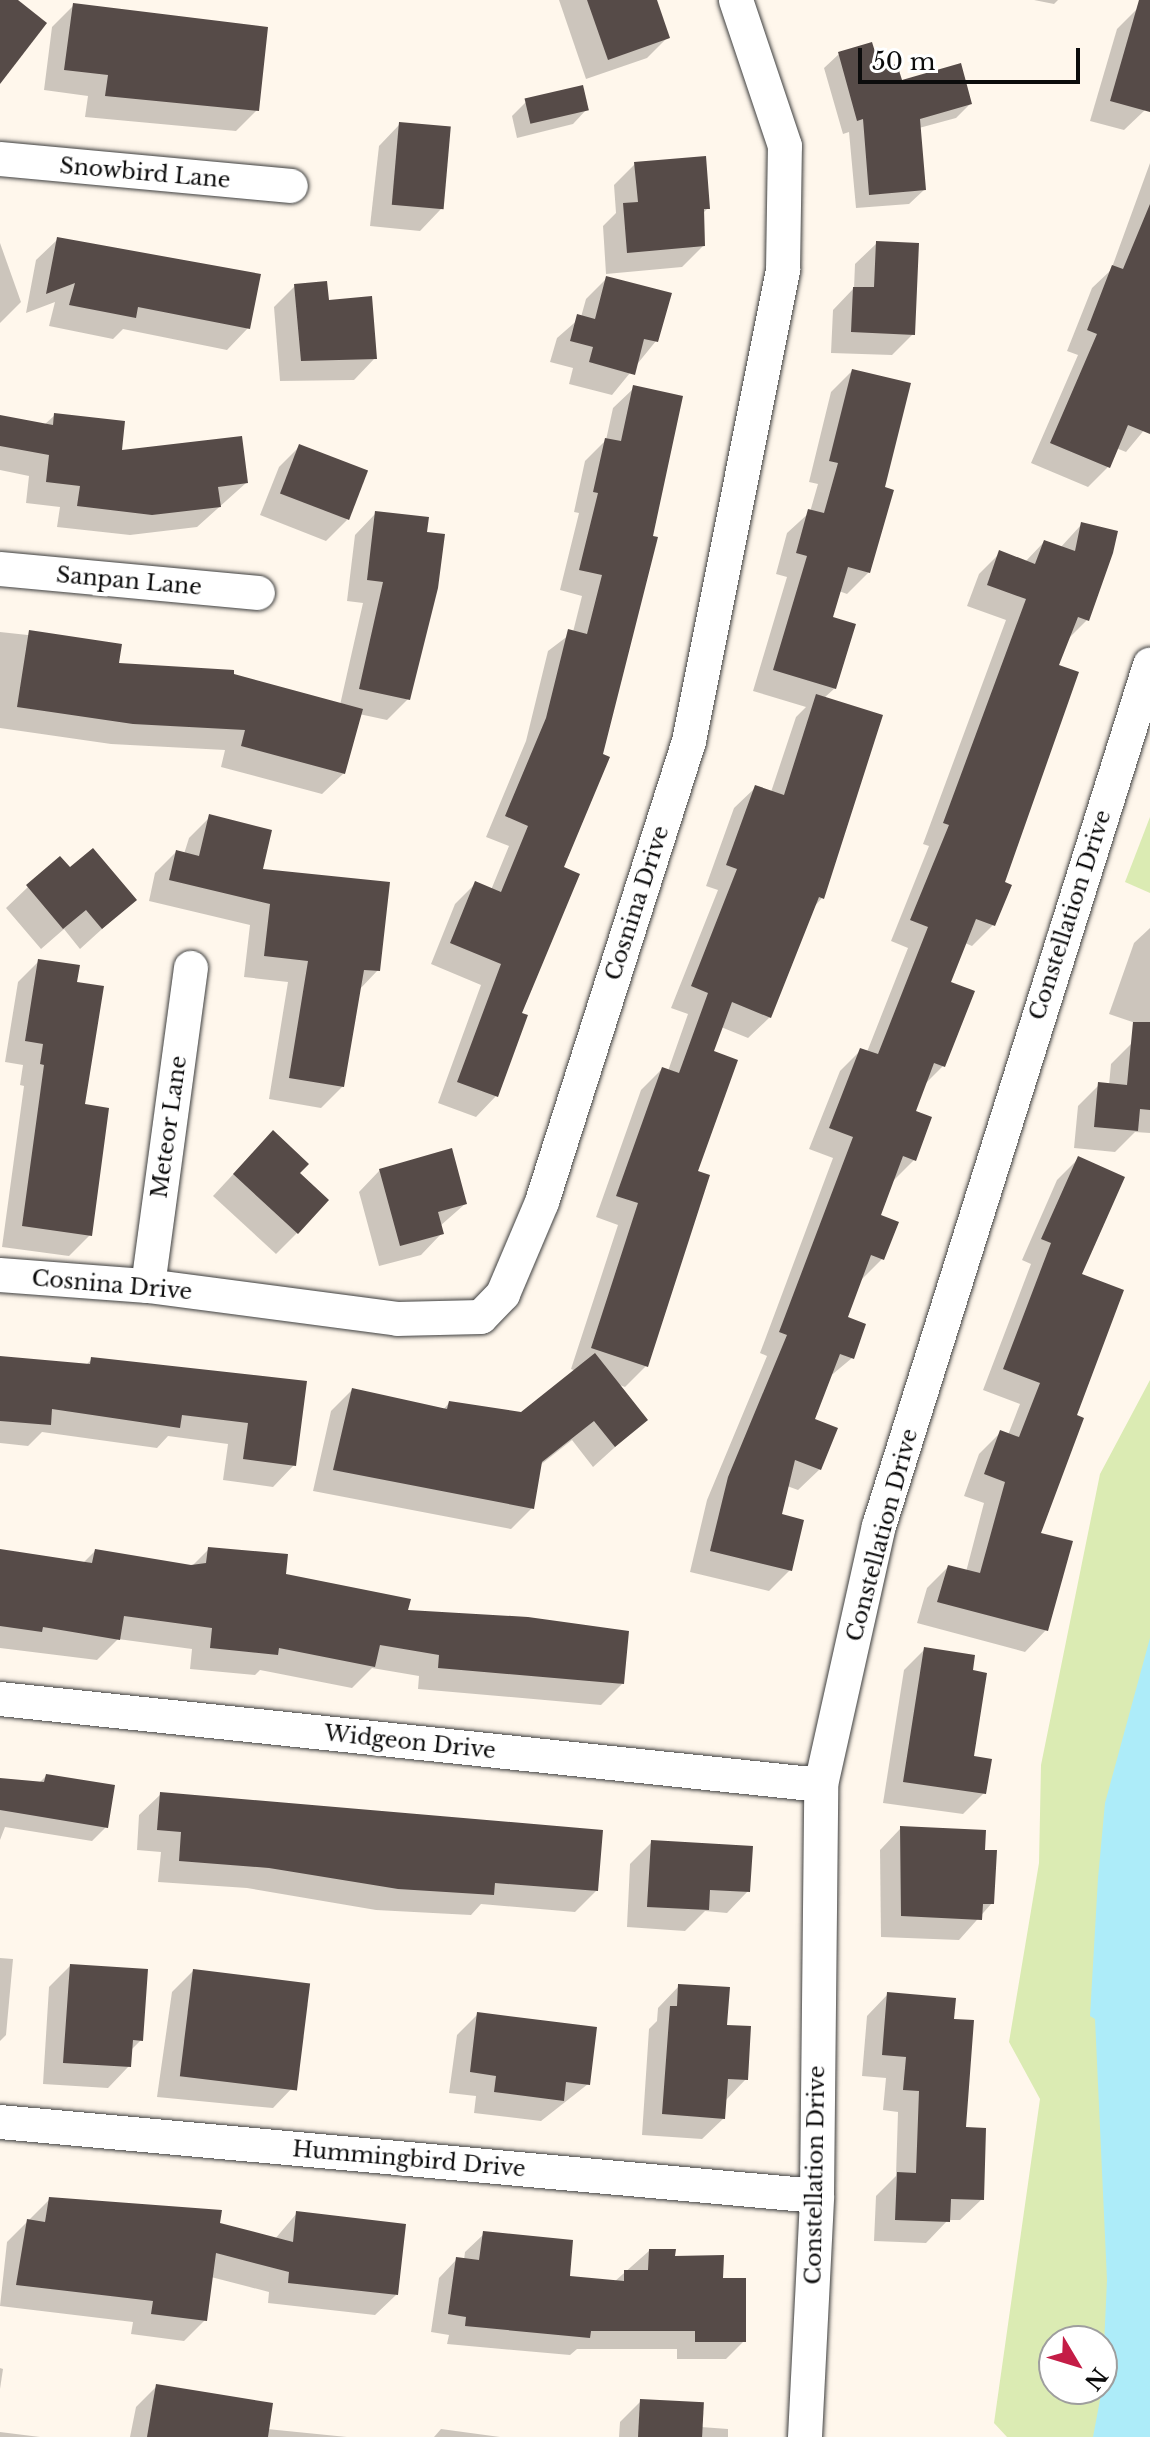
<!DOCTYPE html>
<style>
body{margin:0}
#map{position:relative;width:1150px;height:2437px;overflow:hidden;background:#fff7ec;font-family:"Libre Baskerville",serif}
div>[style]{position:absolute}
.green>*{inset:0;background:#dbebb3}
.water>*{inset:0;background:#adecf9}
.shadow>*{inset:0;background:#0003}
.building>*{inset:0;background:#564b48;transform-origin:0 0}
.roads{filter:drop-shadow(0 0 2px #3f3f3f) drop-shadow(0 0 2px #3f3f3f)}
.minor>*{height:34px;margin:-17px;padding:0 17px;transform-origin:17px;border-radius:17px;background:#fff}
span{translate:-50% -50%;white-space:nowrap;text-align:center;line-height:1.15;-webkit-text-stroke:8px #fff;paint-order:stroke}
.street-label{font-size:22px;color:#0c0c0c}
.north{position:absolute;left:1038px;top:2325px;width:80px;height:80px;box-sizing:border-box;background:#fff;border:2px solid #9e9e9e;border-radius:50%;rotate:128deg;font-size:22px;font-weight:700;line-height:32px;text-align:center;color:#0c0c0c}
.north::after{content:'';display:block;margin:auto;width:28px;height:36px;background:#c41d46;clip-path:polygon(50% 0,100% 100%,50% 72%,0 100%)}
.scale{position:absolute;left:858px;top:48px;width:222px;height:36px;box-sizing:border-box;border:4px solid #0c0c0c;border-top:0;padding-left:10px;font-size:24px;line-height:28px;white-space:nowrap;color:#0c0c0c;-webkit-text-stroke:6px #fff;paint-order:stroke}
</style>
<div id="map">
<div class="green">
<div style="clip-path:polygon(1150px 817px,1150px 893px,1125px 882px)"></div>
<div style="clip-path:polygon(evenodd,1150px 1380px,1150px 2437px,1007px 2437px,994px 2423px,1040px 2099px,1009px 2042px,1039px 1863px,1041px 1765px,1100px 1474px,1150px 1380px,1054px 2341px,1102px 2341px,1102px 2389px,1054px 2389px,1054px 2341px)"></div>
</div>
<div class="water">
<div style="clip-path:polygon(1150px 1638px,1150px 2437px,1093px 2437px,1102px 2389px,1107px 2280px,1095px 2019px,1090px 2016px,1098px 1878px,1105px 1803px)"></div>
</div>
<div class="shadow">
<div style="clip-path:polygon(559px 0,655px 0,668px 37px,647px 58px,586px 79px)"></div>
<div style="clip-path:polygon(1034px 0,1058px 0,1054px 4px)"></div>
<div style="clip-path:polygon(74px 5px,257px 110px,236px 131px,85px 117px,88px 96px,44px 90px,52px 27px)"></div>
<div style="clip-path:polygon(1138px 8px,1150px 12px,1150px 92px,1145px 110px,1124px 130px,1090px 121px,1117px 29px)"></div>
<div style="clip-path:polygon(839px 54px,900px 82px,970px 104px,956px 118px,919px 128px,924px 190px,909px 204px,856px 208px,849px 132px,843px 134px,824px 68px)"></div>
<div style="clip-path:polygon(526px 102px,587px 109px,573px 124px,517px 138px,512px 116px)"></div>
<div style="clip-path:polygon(400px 124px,441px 209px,420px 231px,370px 226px,379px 146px)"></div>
<div style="clip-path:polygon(1150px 163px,1150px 423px,1126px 452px,1116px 448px,1108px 467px,1088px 487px,1031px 463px,1078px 355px,1067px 351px,1092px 288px,1111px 270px)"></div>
<div style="clip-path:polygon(635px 164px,708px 208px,702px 214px,703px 246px,682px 267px,606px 274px,603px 226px,616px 213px,614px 185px)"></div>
<div style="clip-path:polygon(58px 239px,248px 328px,227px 350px,123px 329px,113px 339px,49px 326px,55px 302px,26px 313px,36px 260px)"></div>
<div style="clip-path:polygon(0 243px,21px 302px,0 323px)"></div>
<div style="clip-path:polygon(877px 243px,913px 334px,892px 355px,831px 353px,833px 310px,854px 288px,855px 264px)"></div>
<div style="clip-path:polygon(607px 278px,656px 341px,612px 395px,569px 384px,573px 368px,550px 362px,557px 338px,581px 317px,586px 299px)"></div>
<div style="clip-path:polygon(295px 286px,327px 302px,375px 358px,354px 380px,280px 381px,274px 307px)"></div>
<div style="clip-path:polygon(852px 371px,883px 489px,869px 572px,847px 594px,839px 591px,831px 619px,835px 688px,824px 698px,822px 898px,813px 908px,770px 1017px,748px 1038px,721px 1027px,712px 1052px,695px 1172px,646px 1366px,625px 1387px,617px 1384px,645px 1420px,593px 1467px,572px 1440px,539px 1466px,532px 1508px,511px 1529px,313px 1491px,331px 1411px,352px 1390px,443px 1410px,449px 1403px,522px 1414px,576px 1371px,571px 1369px,618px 1225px,596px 1217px,641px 1090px,662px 1069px,668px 1071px,688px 1014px,671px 1008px,718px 890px,706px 886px,734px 808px,756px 787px,771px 792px,796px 717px,806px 707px,753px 691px,787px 577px,776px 574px,787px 533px,810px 512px,818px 484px,809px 482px,831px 392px)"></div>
<div style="clip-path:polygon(634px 388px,562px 868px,496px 1096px,476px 1117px,438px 1103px,481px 985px,431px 964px,455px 904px,476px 883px,491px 890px,509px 846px,486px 837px,526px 741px,548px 651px,573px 632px,582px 596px,560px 590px,579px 513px,574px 512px,585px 461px,606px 440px,613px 408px)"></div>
<div style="clip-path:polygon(55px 415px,119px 453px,246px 483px,197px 527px,130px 535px,57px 527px,60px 507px,26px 503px,29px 476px,0 470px,0 417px,44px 425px)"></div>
<div style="clip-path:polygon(300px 446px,347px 520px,326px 541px,260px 515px,279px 467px)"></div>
<div style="clip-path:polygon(376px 513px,408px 699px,387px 720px,359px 714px,344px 773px,322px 794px,221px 767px,225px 750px,111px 744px,0 728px,0 632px,120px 645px,117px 665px,232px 676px,340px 705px,363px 603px,347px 601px,355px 535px)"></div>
<div style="clip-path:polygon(1081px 525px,1087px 620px,1067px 640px,1057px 666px,993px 925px,972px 946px,965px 943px,949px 983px,943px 1066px,924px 1085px,914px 1112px,914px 1160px,893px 1181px,878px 1216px,882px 1259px,861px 1280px,845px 1318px,852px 1358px,828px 1378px,812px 1420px,820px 1469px,798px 1490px,787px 1486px,780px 1515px,790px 1570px,769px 1591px,690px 1572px,707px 1500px,767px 1356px,760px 1353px,833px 1158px,809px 1149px,840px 1071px,861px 1050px,867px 1052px,908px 948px,891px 941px,929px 846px,923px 844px,1006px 620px,967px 606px,979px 574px,1000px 553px,1025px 562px,1044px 542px,1060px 548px)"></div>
<div style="clip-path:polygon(210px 817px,260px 871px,378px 970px,359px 990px,343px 1086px,321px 1108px,269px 1099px,288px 982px,244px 977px,250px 925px,149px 901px,155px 873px,176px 852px,184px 854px,189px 838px)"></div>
<div style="clip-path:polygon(69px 870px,134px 900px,80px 949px,64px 929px,41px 949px,6px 908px,28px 887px)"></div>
<div style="clip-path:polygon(1150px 928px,1150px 1028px,1109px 1014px,1134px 943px)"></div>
<div style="clip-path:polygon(39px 961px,75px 983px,90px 1235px,69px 1256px,2px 1247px,24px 1086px,20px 1085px,23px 1065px,5px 1062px,18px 982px)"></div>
<div style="clip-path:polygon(1132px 1043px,1150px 1044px,1150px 1133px,1135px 1132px,1115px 1152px,1074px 1148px,1078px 1106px,1099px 1085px,1109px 1085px,1111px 1064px)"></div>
<div style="clip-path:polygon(252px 1154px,297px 1173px,297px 1233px,276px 1254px,213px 1196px)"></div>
<div style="clip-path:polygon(1078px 1159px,1074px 1416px,1038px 1534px,1046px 1630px,1025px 1652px,917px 1623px,927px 1588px,948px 1567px,966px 1572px,984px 1503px,964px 1496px,979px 1454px,1001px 1432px,1008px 1435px,1020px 1404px,983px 1390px,1031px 1264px,1022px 1260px,1057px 1180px)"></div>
<div style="clip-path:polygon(380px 1170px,465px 1204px,440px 1226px,442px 1233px,421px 1255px,379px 1266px,359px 1192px)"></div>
<div style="clip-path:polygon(0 1358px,85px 1366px,92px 1359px,305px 1383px,294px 1465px,273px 1487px,223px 1480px,228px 1444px,168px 1436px,157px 1448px,42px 1432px,28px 1446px,0 1443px)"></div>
<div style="clip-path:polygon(209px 1549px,284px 1575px,622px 1684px,601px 1705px,418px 1689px,419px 1676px,372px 1668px,352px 1688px,260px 1670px,255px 1675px,190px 1669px,192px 1649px,118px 1639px,97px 1660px,0 1648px,0 1551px,83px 1563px,95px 1551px,191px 1567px)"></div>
<div style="clip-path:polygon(925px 1649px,984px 1793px,963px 1814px,883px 1803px,904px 1670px)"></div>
<div style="clip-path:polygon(46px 1776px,106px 1827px,92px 1841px,5px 1827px,0 1840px,0 1780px,39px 1783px)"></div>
<div style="clip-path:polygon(161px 1794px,596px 1891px,575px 1912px,481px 1904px,471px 1915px,376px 1910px,247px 1888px,158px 1882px,161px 1852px,137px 1850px,139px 1815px)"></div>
<div style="clip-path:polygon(901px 1828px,983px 1852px,992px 1903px,959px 1940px,881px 1937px,880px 1850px)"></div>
<div style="clip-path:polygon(652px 1842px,748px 1891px,727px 1913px,705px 1911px,685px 1931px,627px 1927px,630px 1864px)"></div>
<div style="clip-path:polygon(0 1958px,13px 1959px,6px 2035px,0 2041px)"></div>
<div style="clip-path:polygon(70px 1966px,141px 2040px,130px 2051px,129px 2066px,108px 2088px,43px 2084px,49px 1987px)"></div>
<div style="clip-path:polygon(193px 1971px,294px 2086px,273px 2108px,157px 2097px,172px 1992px)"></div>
<div style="clip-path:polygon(679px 1986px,725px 2026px,746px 2079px,725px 2101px,724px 2118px,702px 2139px,642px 2135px,649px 2029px,657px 2021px,658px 2008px)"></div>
<div style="clip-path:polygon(888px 1994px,952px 2021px,964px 2129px,982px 2199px,960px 2220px,948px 2220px,926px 2243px,874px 2241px,876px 2196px,896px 2176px,898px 2112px,883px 2110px,886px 2078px,862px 2076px,867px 2016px)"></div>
<div style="clip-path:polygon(478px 2014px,588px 2084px,541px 2121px,474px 2113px,476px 2096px,449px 2093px,457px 2035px)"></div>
<div style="clip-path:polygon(50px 2199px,218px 2224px,275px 2239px,297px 2213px,396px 2295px,375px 2315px,268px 2303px,269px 2292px,211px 2277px,205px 2320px,184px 2341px,131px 2334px,133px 2322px,0 2306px,7px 2242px)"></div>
<div style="clip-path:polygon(484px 2234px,568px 2278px,614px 2282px,649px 2251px,673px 2258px,721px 2280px,744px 2341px,726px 2359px,677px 2359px,677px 2349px,577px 2349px,570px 2355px,447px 2344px,449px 2335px,431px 2332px,439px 2278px,457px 2259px,464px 2260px,465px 2252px)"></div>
<div style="clip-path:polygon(0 2368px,3px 2369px,0 2389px)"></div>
<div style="clip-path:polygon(157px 2386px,267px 2429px,347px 2437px,130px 2437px,136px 2407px)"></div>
<div style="clip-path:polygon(641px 2401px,701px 2427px,728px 2429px,728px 2437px,619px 2437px,620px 2422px)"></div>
<div style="clip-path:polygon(441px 2429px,500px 2437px,434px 2437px)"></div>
<div style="clip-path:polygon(0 2432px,40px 2437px,0 2437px)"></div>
</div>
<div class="building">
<div style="clip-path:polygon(0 0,18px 0,47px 23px,0 84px)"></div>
<div style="clip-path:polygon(587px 0,657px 0,670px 38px,608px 60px)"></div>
<div style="clip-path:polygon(1139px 0,1150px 0,1150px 112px,1110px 101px)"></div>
<div style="clip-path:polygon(73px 3px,268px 27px,259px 111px,105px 96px,108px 75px,64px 70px)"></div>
<div style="clip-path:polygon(872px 42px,880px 68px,897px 64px,902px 80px,961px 63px,972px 104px,920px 119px,926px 190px,869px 195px,863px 119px,857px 121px,838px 52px)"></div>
<div style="left:583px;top:85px;width:26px;height:60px;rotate:77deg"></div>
<div style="left:399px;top:122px;width:52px;height:83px;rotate:5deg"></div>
<div style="clip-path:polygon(706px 156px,710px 209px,704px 209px,705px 246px,627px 253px,623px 203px,638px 202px,634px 162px)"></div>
<div style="clip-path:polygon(1150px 204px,1150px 434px,1128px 425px,1110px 468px,1050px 443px,1097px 334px,1087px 330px,1112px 265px,1123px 269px)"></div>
<div style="clip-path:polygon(57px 237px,261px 274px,250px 329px,138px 307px,136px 318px,69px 305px,75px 283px,46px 294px)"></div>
<div style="clip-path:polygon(876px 241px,919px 243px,915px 335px,851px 332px,853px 287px,874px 287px)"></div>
<div style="clip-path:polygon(606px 276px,672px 293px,658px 342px,644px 339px,635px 375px,589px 362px,593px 347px,570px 341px,577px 314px,595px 319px)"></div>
<div style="clip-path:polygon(327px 281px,329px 300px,372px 296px,377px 359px,301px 361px,294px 284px)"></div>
<div style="clip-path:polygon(852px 369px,911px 383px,885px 487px,894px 490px,870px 573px,848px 567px,833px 617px,856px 624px,836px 689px,773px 670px,807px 556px,796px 553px,808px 509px,824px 513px,838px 463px,829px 461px)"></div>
<div style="clip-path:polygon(633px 385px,683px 396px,653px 536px,658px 537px,603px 754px,610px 757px,564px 867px,580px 874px,522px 1013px,528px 1015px,498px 1097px,457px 1082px,501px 964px,450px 943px,475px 881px,501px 892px,528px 826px,505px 816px,546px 718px,568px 629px,587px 634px,602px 575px,579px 570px,598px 493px,593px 492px,605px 438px,621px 441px)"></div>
<div style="clip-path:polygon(54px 413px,125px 421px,122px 450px,242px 436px,248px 483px,218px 487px,221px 507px,152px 515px,77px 506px,80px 486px,46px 482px,49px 455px,0 446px,0 415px,53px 425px)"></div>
<div style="left:299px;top:444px;width:74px;height:53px;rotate:21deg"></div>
<div style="clip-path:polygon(375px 511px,429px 517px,427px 532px,445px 534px,438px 588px,410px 700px,359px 689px,383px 582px,367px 580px)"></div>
<div style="clip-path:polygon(1081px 522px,1118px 531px,1113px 553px,1089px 621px,1078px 617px,1059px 665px,1079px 672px,1005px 882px,1012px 885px,995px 926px,976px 919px,951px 982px,975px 991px,945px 1067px,934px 1063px,916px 1111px,932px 1117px,916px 1161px,903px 1156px,881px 1215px,899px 1222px,884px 1260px,871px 1255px,848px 1317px,866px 1324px,854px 1359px,840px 1354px,815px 1419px,838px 1428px,821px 1470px,795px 1460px,782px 1514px,804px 1520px,792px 1571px,710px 1551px,728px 1477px,787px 1335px,779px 1332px,853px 1137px,829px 1128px,860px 1048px,878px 1054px,928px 927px,910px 920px,949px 825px,943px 823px,1026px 599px,987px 585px,999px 550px,1035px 564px,1044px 540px,1075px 551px)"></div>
<div style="clip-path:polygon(29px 630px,122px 644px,119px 663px,234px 670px,234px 674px,363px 709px,345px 774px,241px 746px,245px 730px,133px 724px,17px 707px)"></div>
<div style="clip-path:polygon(816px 694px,883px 715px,824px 899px,819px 897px,771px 1018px,732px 1002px,714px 1051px,738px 1060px,698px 1171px,710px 1175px,648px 1367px,591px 1348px,638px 1203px,616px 1196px,662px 1067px,679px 1073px,708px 993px,691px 986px,737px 869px,726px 865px,755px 785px,784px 795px)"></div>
<div style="clip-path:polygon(209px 814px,272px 830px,263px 869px,390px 882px,380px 971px,364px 970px,344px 1087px,289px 1078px,308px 961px,264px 956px,270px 904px,169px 880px,176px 850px,199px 856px)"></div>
<div style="clip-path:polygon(93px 848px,137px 900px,102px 929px,86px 910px,63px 929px,26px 885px,60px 856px,70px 867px)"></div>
<div style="clip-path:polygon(38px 959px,80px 965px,77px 982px,104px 986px,85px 1104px,109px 1108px,92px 1236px,22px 1226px,44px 1065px,40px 1064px,43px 1044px,25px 1041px)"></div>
<div style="clip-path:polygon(1133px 1022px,1150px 1022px,1150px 1110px,1140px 1109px,1138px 1131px,1094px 1127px,1098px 1082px,1127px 1085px)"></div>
<div style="clip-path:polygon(273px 1130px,309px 1164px,300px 1173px,329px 1200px,298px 1234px,233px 1174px)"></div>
<div style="clip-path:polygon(452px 1148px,467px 1204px,438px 1212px,444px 1234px,400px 1246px,379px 1169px)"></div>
<div style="clip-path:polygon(1078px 1156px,1125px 1177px,1082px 1274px,1124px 1290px,1077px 1415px,1084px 1418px,1041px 1533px,1073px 1541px,1048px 1631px,937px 1602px,948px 1565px,980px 1573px,1005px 1482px,984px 1474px,1000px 1430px,1019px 1437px,1040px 1383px,1003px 1369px,1051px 1243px,1041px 1239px)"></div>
<div style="clip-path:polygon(595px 1353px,648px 1420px,615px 1447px,594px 1421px,542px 1462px,534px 1509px,333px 1470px,352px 1388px,447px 1409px,449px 1401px,521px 1412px)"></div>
<div style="clip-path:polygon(0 1356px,90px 1364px,91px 1357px,307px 1381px,296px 1466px,243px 1459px,248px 1423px,182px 1415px,180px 1428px,52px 1409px,51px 1425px,0 1421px)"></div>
<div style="clip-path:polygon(208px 1547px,288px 1554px,286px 1574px,411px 1599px,408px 1610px,528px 1617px,629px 1631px,624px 1684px,438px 1668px,439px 1655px,380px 1645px,375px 1667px,279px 1648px,278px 1655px,210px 1648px,212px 1628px,124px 1616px,120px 1640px,43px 1627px,42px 1632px,0 1626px,0 1549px,92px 1563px,95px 1549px,191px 1565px,206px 1563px)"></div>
<div style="clip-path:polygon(924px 1647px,975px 1655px,973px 1670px,987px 1673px,974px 1756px,992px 1759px,986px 1794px,903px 1782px)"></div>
<div style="clip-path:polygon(46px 1774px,115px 1785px,108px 1828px,0 1810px,0 1778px,44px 1782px)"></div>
<div style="clip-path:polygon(160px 1792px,603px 1830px,598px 1891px,495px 1883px,494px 1895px,398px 1889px,269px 1868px,179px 1861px,181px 1832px,157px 1830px)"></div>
<div style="clip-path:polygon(900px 1826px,986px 1830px,985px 1850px,997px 1850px,994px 1904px,983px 1904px,982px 1920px,901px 1916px)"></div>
<div style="clip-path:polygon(651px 1840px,753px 1846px,750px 1892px,710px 1890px,709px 1910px,647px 1907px)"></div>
<div style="clip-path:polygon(70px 1964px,148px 1969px,143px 2041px,133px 2040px,131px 2067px,63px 2063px)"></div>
<div style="left:193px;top:1969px;width:118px;height:108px;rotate:7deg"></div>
<div style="clip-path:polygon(678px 1984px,730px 1987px,727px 2025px,751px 2026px,748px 2080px,728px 2079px,725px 2119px,662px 2114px,670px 2006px,677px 2006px)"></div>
<div style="clip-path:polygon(887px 1992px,956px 1998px,954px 2019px,974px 2020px,966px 2127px,986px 2128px,984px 2200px,951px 2199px,950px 2222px,895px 2220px,897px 2172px,916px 2173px,919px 2091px,903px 2090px,906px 2057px,882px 2055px)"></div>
<div style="clip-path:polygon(477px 2012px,597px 2027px,590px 2085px,566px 2082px,564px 2101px,494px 2092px,496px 2076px,470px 2072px)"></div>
<div style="clip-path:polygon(49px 2197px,222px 2210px,220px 2223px,293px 2242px,296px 2211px,406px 2224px,398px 2295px,288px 2283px,289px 2272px,216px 2253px,207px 2321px,151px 2314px,153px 2301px,16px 2285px,27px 2219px,45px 2222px)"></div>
<div style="clip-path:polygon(483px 2231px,573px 2240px,570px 2276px,624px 2281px,624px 2270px,648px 2270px,649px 2249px,676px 2249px,675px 2256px,724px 2255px,723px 2278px,746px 2278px,746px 2342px,695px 2342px,695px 2331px,591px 2331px,590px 2338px,465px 2326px,466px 2317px,448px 2314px,456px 2257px,479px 2260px)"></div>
<div style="clip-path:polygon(156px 2384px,273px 2403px,268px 2437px,147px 2437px)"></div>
<div style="left:640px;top:2399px;width:64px;height:38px;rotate:3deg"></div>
</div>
<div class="roads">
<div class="minor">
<div style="left:0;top:159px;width:292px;rotate:5.3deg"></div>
<div style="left:0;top:569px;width:259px;rotate:5.3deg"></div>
<div style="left:0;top:1275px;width:148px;rotate:4.3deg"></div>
<div style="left:148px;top:1286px;width:251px;rotate:7.5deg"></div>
<div style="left:397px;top:1319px;width:84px;rotate:-1.4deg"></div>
<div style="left:481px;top:1317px;width:32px;rotate:-46deg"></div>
<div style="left:503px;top:1294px;width:100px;rotate:-67deg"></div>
<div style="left:542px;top:1202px;width:484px;rotate:-72.3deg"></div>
<div style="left:689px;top:741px;width:480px;rotate:-78.7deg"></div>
<div style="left:783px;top:270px;width:124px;rotate:-89.1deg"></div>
<div style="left:785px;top:146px;width:154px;rotate:-108.6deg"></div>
<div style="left:148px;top:1286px;width:321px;rotate:-82.3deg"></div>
<div style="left:0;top:1699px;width:825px;rotate:5.98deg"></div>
<div style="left:0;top:2122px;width:820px;rotate:5.18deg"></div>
<div style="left:805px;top:2437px;width:241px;rotate:-87.1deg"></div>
<div style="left:817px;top:2196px;width:411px;rotate:-89.4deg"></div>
<div style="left:821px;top:1785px;width:265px;rotate:-77.4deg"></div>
<div style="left:879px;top:1526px;width:903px;rotate:-72.53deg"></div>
</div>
</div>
<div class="street-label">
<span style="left:145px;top:173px;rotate:5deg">Snowbird Lane</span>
<span style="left:129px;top:581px;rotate:5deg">Sanpan Lane</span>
<span style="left:637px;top:903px;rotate:-72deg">Cosnina Drive</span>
<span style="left:1070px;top:915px;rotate:-72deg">Constellation Drive</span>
<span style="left:169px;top:1127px;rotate:-82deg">Meteor Lane</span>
<span style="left:112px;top:1285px;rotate:5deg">Cosnina Drive</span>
<span style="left:882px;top:1535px;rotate:-75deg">Constellation Drive</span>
<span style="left:410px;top:1742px;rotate:6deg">Widgeon Drive</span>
<span style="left:409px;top:2159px;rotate:5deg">Hummingbird Drive</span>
<span style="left:815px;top:2175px;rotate:-89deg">Constellation Drive</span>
</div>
<div class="north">N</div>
<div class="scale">50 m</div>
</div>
